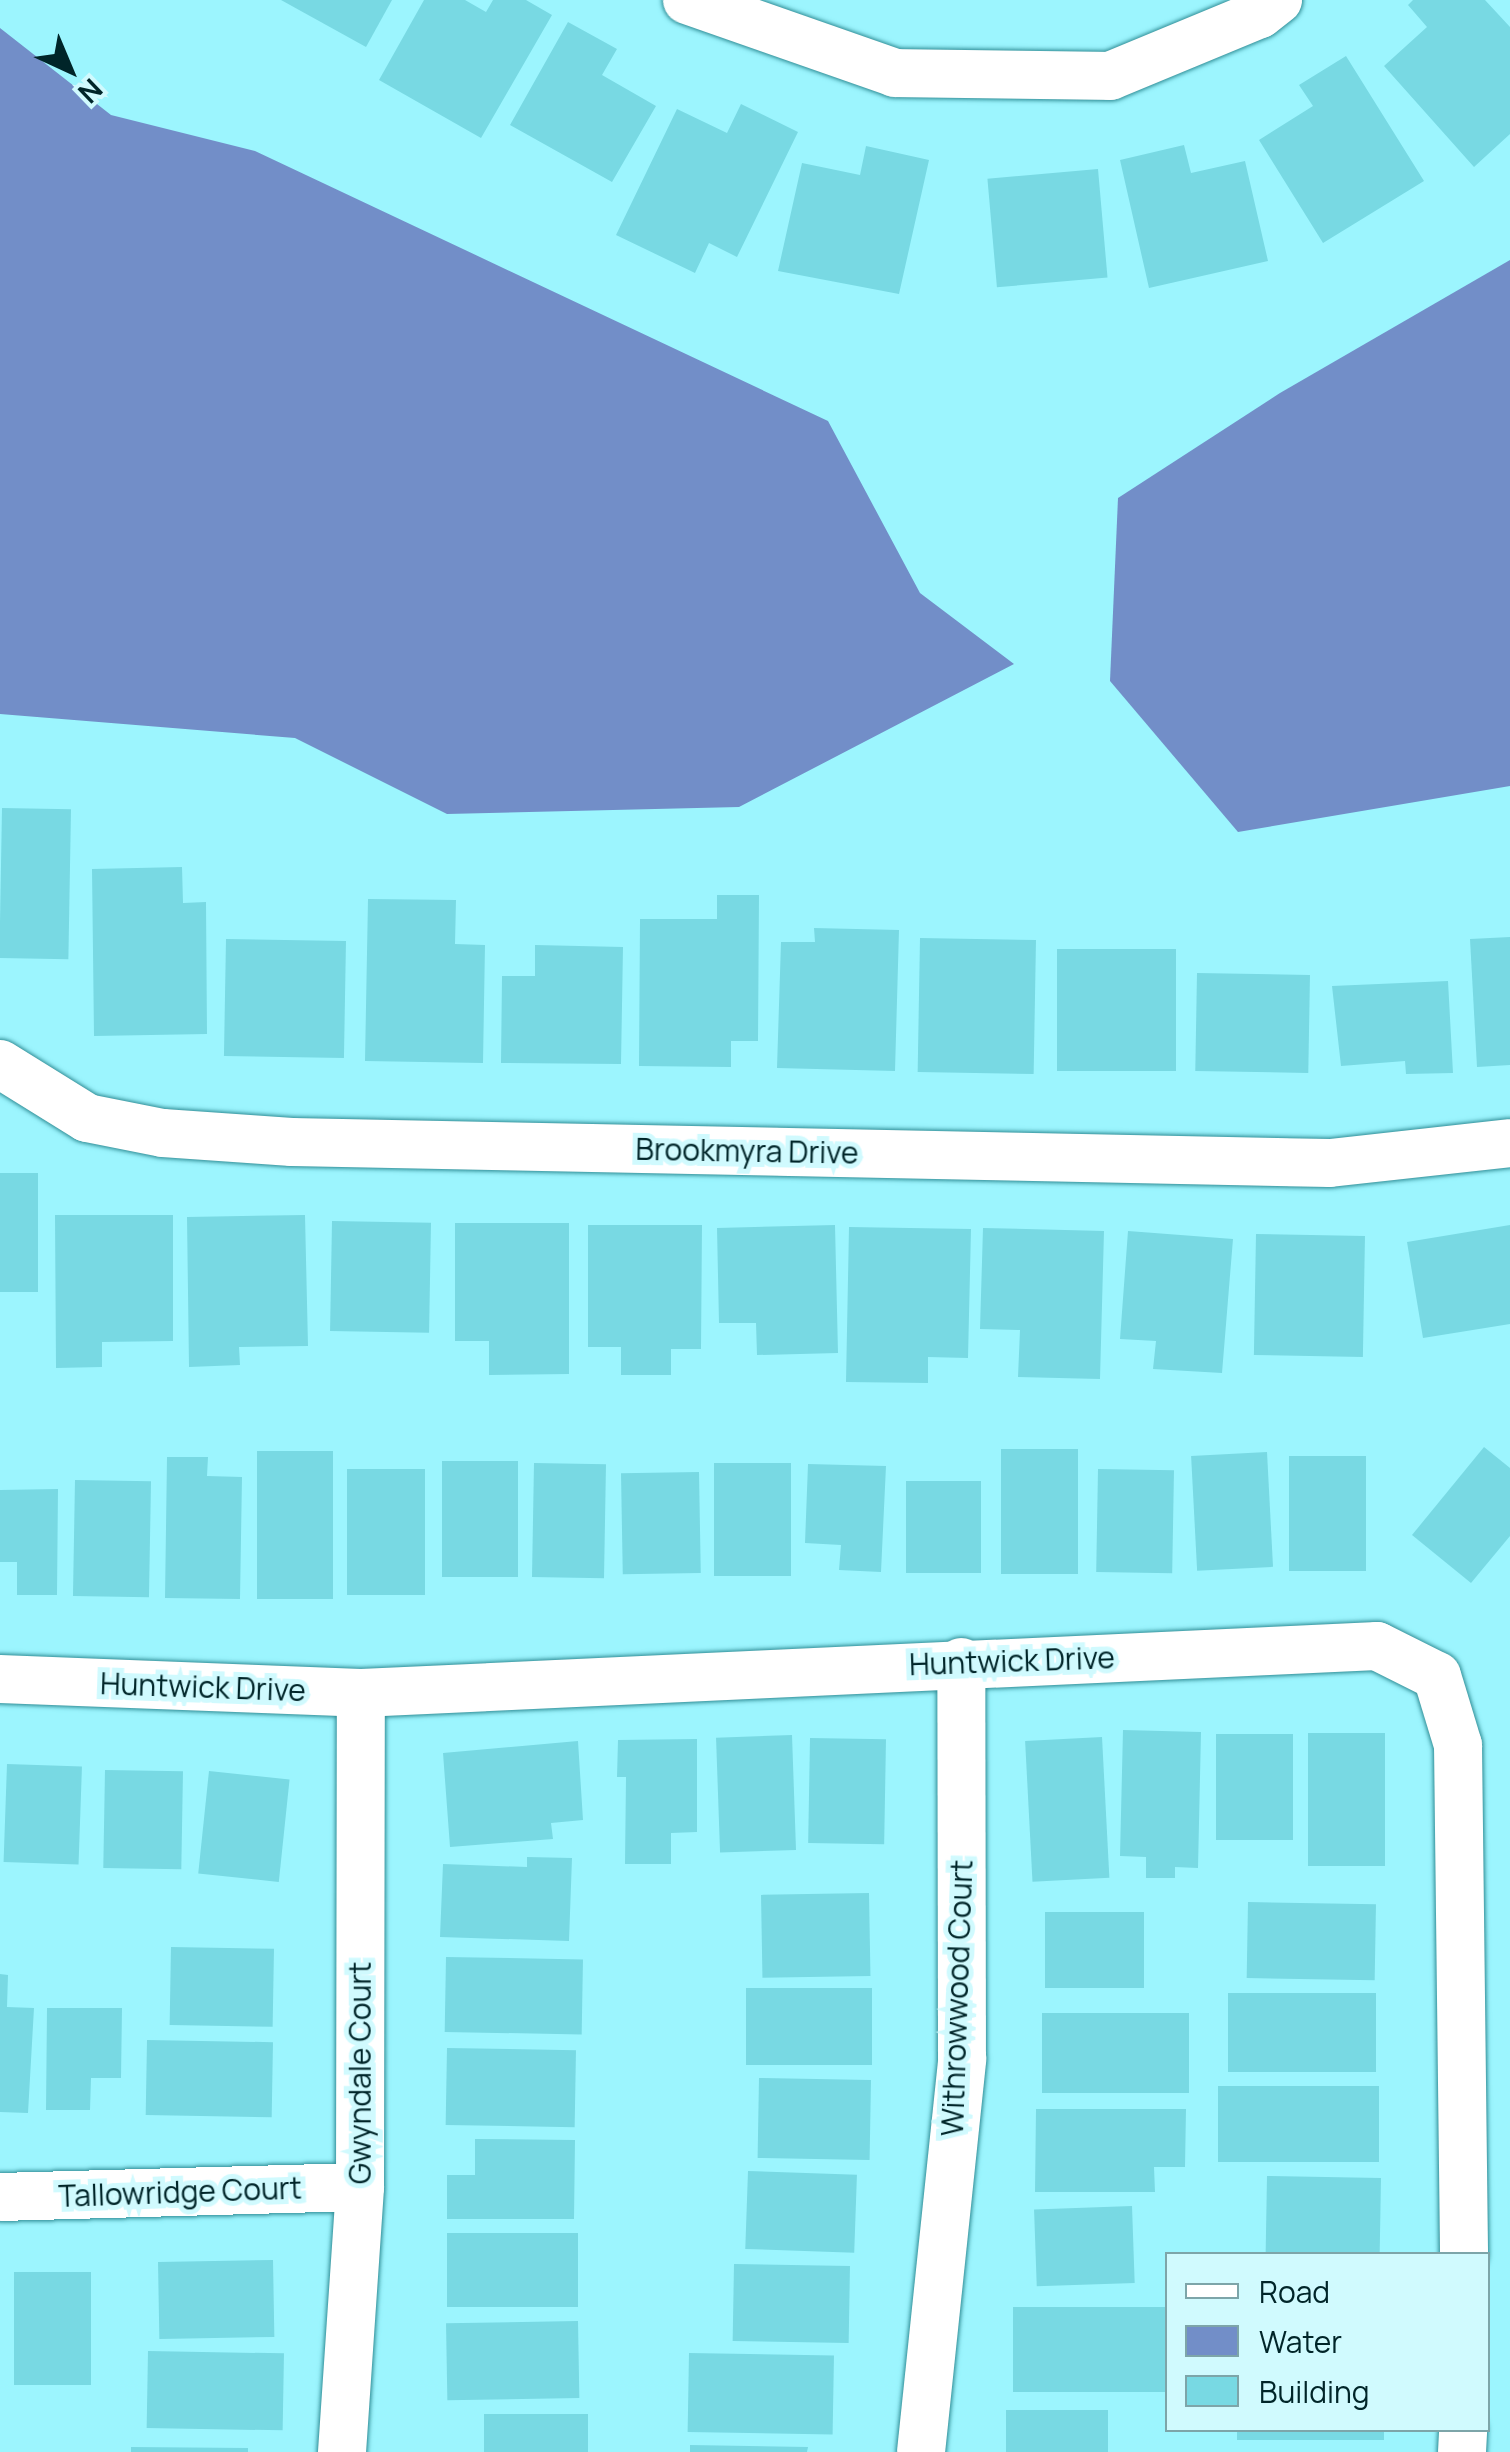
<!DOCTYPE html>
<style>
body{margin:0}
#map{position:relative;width:1510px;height:2452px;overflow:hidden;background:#9cf5fe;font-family:Manrope,sans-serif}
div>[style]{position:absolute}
.water>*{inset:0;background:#728ec8}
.building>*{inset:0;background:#78d9e3;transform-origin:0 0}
.roads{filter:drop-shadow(0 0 2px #318e97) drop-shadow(0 0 2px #318e97)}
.minor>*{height:48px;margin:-24px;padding:0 24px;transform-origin:24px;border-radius:24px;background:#fff}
span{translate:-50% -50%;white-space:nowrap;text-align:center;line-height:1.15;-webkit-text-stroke:10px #d0fafe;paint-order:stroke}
.street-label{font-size:30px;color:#002529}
.legend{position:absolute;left:1165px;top:2252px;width:325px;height:180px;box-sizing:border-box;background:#d0fafe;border:2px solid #7da5a9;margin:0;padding:12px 18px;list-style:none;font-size:30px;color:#002529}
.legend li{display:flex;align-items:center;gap:20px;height:50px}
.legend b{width:50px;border:2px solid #7da5a9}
.north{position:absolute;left:20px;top:20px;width:100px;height:100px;-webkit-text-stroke:8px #d0fafe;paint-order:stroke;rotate:136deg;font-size:28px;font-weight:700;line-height:40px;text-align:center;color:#002529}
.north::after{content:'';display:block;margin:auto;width:35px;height:45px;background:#002529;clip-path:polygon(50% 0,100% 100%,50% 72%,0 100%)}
</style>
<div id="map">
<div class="water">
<div style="clip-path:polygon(0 28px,111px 115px,255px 151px,828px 421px,920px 593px,1014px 664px,739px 807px,447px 814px,295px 738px,0 714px)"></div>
<div style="clip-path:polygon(1510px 260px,1510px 786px,1238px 832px,1110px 681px,1118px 498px,1280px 393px)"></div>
</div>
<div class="building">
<div style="clip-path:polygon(281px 0,392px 0,366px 47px)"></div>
<div style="clip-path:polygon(424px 0,465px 0,486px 12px,493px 0,526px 0,552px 15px,481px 138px,379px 80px)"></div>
<div style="clip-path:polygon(1413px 0,1485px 0,1510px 27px,1510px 134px,1474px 167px,1384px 66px,1427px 27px,1408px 5px)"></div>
<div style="clip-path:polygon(568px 22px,617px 49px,602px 75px,656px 106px,612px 182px,510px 125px)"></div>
<div style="clip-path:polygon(1346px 56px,1424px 181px,1323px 243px,1259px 140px,1313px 106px,1299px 85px)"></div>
<div style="clip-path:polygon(741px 104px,798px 132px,737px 257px,709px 243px,695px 273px,616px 235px,677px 109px,727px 133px)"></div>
<div style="clip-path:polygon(1184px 145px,1191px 173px,1245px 161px,1268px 261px,1149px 288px,1120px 160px)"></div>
<div style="clip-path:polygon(866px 146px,929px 160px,899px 294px,778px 271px,802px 163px,860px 175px)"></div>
<div style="left:1098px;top:169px;width:109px;height:111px;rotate:85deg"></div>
<div style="left:2px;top:808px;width:69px;height:150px;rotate:1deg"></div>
<div style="clip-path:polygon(182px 867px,183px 903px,206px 902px,207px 1034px,94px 1036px,92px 869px)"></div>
<div style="clip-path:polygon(717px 895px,759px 895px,758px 1041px,731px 1041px,731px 1067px,639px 1066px,640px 919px,717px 919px)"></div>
<div style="clip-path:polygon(368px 899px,456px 900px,455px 944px,485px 945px,483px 1063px,365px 1061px)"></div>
<div style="clip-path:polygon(814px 928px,899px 930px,895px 1071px,777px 1068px,781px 942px,815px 942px)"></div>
<div style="clip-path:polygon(1510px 937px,1510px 1065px,1477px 1067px,1470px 939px)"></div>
<div style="left:920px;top:938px;width:116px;height:134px;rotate:1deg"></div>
<div style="left:226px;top:939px;width:120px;height:117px;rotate:1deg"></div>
<div style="clip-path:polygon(535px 945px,623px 947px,621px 1064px,501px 1063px,502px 976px,535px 976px)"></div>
<div style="left:1057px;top:949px;width:119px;height:122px"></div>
<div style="left:1197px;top:973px;width:113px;height:98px;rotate:1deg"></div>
<div style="clip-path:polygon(1448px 981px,1453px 1073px,1406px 1074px,1405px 1061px,1341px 1066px,1332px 986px)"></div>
<div style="left:0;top:1173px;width:38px;height:119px"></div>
<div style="clip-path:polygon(55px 1215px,173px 1215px,173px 1341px,102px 1342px,102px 1367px,56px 1368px)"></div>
<div style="clip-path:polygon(305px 1215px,308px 1346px,239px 1347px,240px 1365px,189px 1367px,187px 1217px)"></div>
<div style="left:332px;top:1221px;width:99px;height:110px;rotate:1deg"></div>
<div style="clip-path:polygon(455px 1223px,569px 1223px,569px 1374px,489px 1375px,489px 1341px,455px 1341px)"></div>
<div style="clip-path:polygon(588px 1225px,702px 1225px,701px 1349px,671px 1349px,671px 1375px,621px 1375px,621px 1347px,588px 1347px)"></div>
<div style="clip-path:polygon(835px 1225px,838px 1353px,757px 1355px,756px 1323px,719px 1323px,717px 1228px)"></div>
<div style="clip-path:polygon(1510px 1225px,1510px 1324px,1423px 1338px,1407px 1242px)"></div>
<div style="clip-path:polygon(849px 1227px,971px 1229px,968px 1358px,928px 1357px,928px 1383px,846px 1382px)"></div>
<div style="clip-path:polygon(983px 1228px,1104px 1231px,1100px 1379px,1018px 1377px,1020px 1330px,980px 1329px)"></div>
<div style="clip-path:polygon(1128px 1231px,1233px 1239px,1222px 1373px,1153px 1369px,1156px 1341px,1120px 1339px)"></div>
<div style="left:1256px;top:1234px;width:109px;height:121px;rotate:1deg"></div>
<div style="clip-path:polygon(1484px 1447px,1510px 1468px,1510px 1536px,1471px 1583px,1412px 1535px)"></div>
<div style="left:1001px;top:1449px;width:77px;height:125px"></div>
<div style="left:257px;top:1451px;width:76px;height:148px"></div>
<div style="left:1267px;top:1452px;width:115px;height:76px;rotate:87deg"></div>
<div style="left:1289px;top:1456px;width:77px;height:115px"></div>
<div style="clip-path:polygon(167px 1457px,208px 1457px,207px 1476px,242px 1477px,240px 1599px,165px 1598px)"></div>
<div style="left:442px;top:1461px;width:76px;height:116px"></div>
<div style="left:534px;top:1463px;width:72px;height:114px;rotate:1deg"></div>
<div style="left:714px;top:1463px;width:77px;height:113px"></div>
<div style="clip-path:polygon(808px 1464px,886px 1466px,881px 1572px,839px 1570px,841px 1545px,805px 1543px)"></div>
<div style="left:347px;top:1469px;width:78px;height:126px"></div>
<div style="left:1098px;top:1469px;width:76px;height:103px;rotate:1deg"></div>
<div style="left:699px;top:1472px;width:101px;height:78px;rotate:89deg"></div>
<div style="left:75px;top:1480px;width:76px;height:116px;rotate:1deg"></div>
<div style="left:906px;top:1481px;width:75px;height:92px"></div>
<div style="clip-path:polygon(58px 1489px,57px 1595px,17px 1595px,17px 1562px,0 1562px,0 1490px)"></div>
<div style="clip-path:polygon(1123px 1730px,1201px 1732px,1198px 1868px,1175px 1867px,1175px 1878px,1146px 1878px,1146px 1857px,1120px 1856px)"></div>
<div style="left:1308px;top:1733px;width:77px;height:133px"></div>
<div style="left:1216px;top:1734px;width:77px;height:106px"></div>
<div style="left:792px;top:1735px;width:115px;height:76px;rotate:88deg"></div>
<div style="left:1102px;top:1737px;width:141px;height:77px;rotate:87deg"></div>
<div style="left:810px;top:1738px;width:76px;height:105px;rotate:1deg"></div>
<div style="clip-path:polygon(697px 1739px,697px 1832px,671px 1833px,671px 1864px,625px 1864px,626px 1777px,617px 1777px,618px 1740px)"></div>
<div style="clip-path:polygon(578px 1741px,583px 1820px,551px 1823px,553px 1839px,450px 1847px,443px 1753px)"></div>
<div style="left:7px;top:1764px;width:75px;height:98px;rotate:2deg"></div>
<div style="left:105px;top:1770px;width:78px;height:98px;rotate:1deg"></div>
<div style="left:209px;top:1771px;width:81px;height:103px;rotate:6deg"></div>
<div style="clip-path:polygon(527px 1857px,572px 1858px,569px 1941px,440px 1937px,443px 1864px,527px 1867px)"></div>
<div style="left:869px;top:1893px;width:83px;height:108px;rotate:89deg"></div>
<div style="left:1248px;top:1902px;width:128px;height:76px;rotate:1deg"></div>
<div style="left:1045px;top:1912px;width:99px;height:76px"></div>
<div style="left:171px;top:1947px;width:103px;height:78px;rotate:1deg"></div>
<div style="left:446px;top:1957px;width:137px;height:75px;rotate:1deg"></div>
<div style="clip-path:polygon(0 1974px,8px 1975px,7px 2007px,34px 2008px,28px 2113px,0 2112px)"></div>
<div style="left:746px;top:1988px;width:126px;height:77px"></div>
<div style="left:1228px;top:1993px;width:148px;height:79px"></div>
<div style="clip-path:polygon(47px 2008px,122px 2008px,121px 2078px,91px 2078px,90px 2110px,46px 2110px)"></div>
<div style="left:1042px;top:2013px;width:147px;height:80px"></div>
<div style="left:147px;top:2040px;width:126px;height:75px;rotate:1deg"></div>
<div style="left:447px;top:2048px;width:129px;height:77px;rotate:1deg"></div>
<div style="left:759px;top:2078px;width:112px;height:80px;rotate:1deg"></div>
<div style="left:1218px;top:2086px;width:161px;height:76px"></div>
<div style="clip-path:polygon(1036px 2109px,1186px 2109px,1185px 2167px,1154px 2167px,1155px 2192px,1035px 2192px)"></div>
<div style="clip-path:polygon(475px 2139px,575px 2140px,574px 2219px,447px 2219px,447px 2175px,475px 2175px)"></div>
<div style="left:748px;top:2171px;width:109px;height:78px;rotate:2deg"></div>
<div style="left:1267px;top:2176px;width:114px;height:77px;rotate:1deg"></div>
<div style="left:1132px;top:2206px;width:77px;height:98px;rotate:88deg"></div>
<div style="left:578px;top:2233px;width:74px;height:131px;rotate:90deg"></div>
<div style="left:273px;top:2260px;width:77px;height:115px;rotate:89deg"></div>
<div style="left:734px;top:2264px;width:116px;height:77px;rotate:1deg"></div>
<div style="left:14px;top:2272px;width:77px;height:113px"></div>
<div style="left:1168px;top:2307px;width:85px;height:155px;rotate:90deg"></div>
<div style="left:578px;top:2321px;width:77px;height:132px;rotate:89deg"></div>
<div style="left:148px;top:2351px;width:136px;height:77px;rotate:1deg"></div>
<div style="left:689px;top:2353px;width:145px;height:79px;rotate:1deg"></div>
<div style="left:1006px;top:2410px;width:102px;height:42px"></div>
<div style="left:484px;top:2414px;width:104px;height:38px"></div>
<div style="left:1237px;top:2430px;width:147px;height:10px"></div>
<div style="clip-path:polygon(690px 2445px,808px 2447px,807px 2452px,690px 2452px)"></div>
<div style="clip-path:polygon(131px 2447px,248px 2448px,248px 2452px,131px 2452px)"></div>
</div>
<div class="roads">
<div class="minor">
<div style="left:687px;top:0;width:220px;rotate:19.3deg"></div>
<div style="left:895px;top:73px;width:215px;rotate:0.8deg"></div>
<div style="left:1110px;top:76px;width:162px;rotate:-22.5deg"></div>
<div style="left:1260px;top:14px;width:23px;rotate:-38deg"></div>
<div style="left:0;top:1064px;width:102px;rotate:31.8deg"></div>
<div style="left:87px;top:1118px;width:77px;rotate:11.2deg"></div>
<div style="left:163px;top:1133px;width:129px;rotate:4deg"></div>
<div style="left:292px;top:1142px;width:1038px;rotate:1.16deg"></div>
<div style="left:1330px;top:1163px;width:181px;rotate:-6.3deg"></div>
<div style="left:0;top:1679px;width:361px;rotate:2.2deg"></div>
<div style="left:361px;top:1693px;width:1017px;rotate:-2.65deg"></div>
<div style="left:1377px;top:1646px;width:67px;rotate:26.6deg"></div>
<div style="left:1437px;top:1676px;width:72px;rotate:73.1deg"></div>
<div style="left:1458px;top:1745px;width:509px;rotate:89.32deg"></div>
<div style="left:0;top:2197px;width:360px;rotate:-1.6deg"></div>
<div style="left:342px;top:2452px;width:266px;rotate:-86.1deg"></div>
<div style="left:360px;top:2187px;width:494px;rotate:-89.9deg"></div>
<div style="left:921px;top:2452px;width:395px;rotate:-84deg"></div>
<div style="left:962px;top:2059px;width:397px;rotate:-90.1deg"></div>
<div style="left:1462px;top:2452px;width:22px;rotate:-87deg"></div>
</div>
</div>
<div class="street-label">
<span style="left:747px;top:1151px;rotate:1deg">Brookmyra Drive</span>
<span style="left:1012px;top:1661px;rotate:-2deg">Huntwick Drive</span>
<span style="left:203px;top:1687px;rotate:2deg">Huntwick Drive</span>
<span style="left:957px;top:1998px;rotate:-88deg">Withrowwood Court</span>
<span style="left:360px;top:2073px;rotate:-90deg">Gwyndale Court</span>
<span style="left:180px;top:2192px;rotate:-2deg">Tallowridge Court</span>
</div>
<ul class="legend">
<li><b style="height:12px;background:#fff"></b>Road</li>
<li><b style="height:28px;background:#728ec8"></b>Water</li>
<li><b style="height:28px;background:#78d9e3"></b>Building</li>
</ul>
<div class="north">N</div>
</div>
